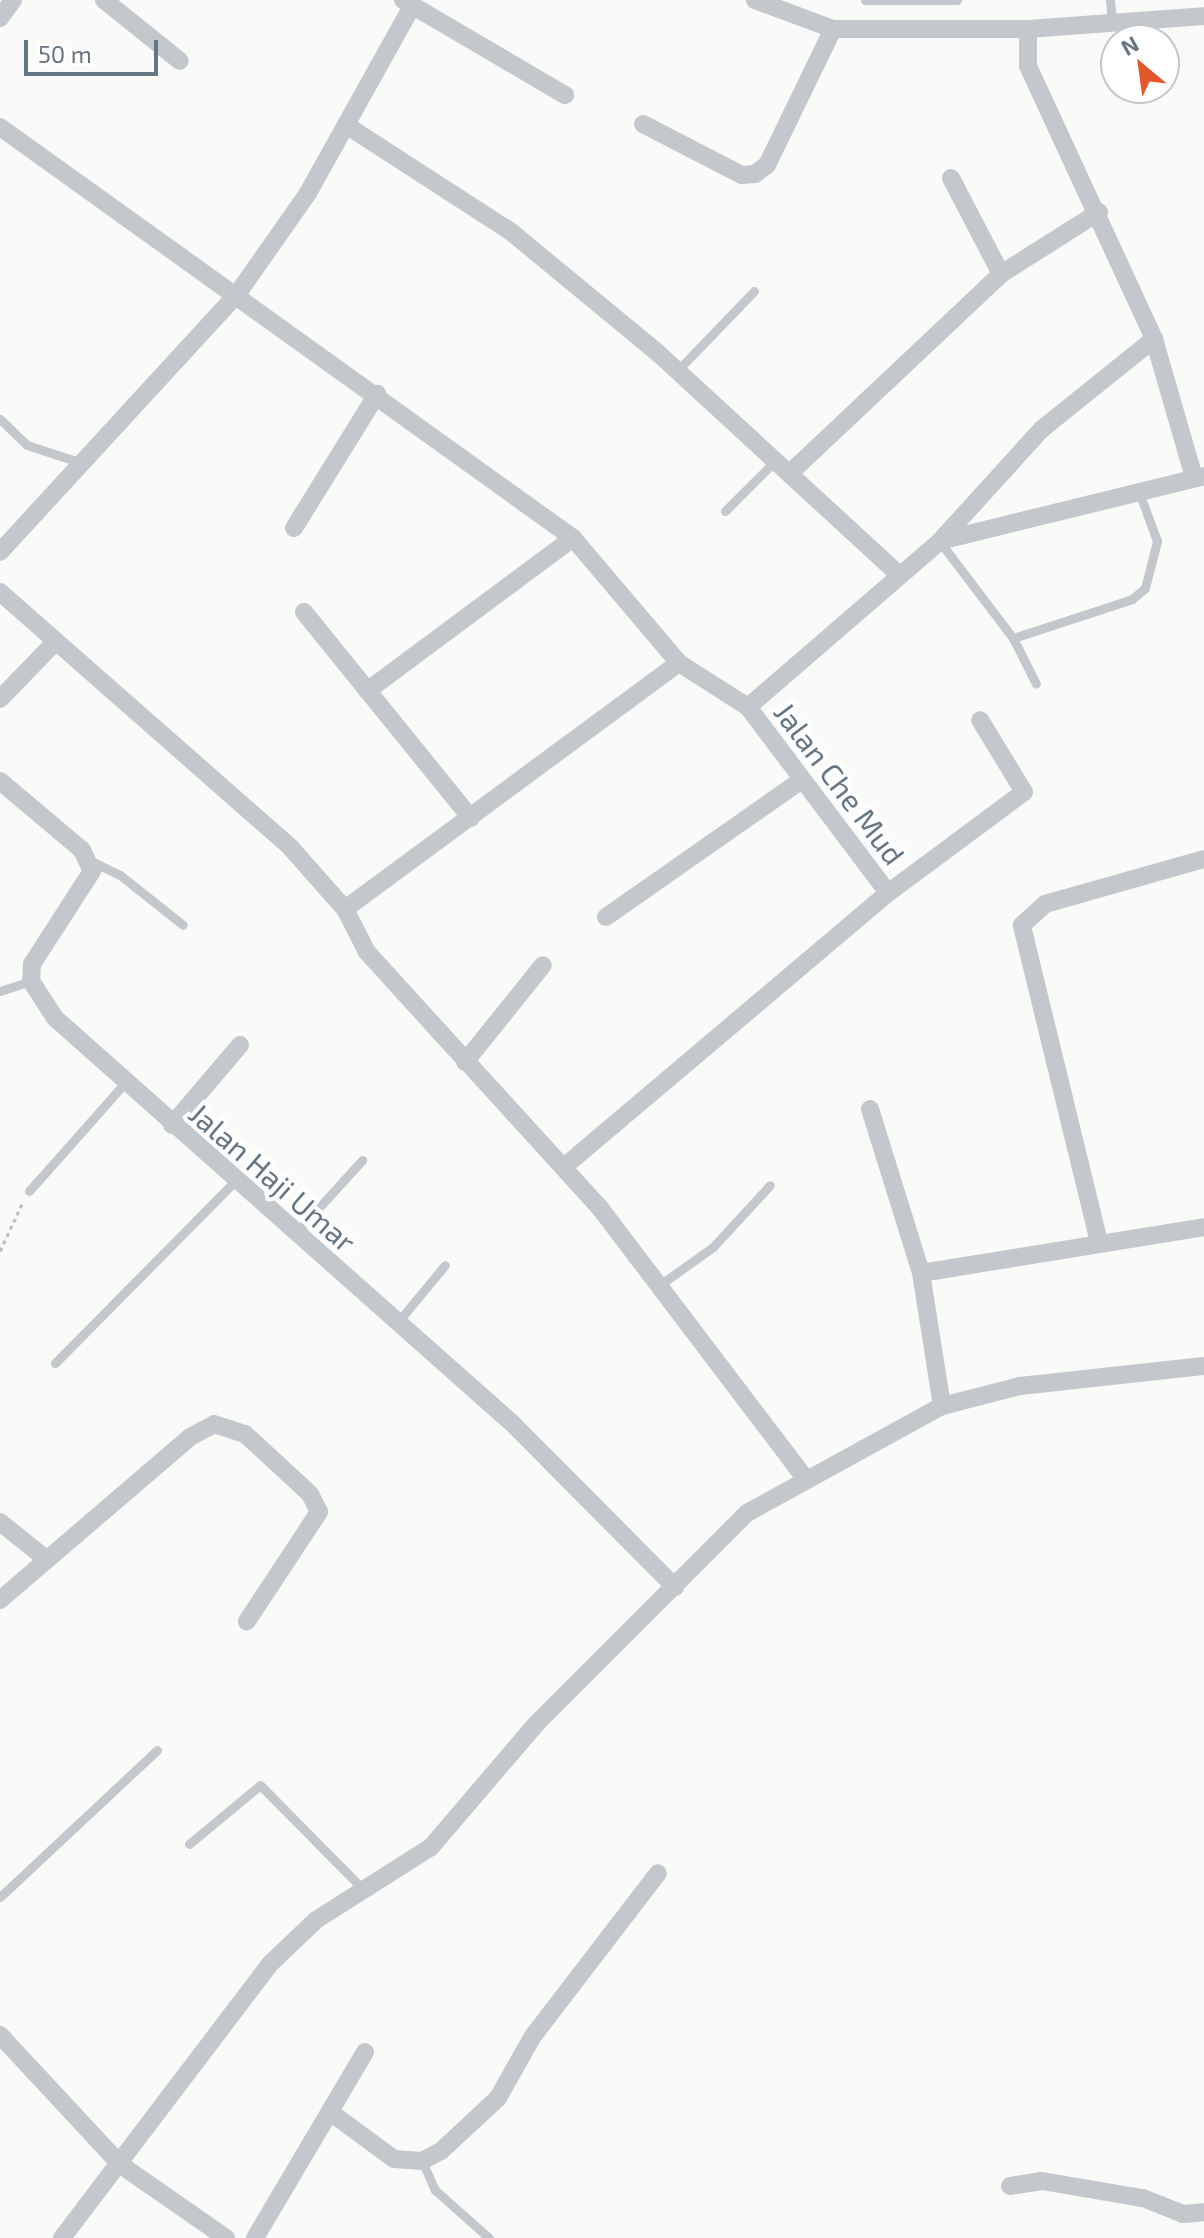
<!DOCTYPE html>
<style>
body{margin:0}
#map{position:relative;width:1204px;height:2238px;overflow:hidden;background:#fafaf8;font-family:"Exo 2",sans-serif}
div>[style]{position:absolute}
.path>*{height:3px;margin-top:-1.5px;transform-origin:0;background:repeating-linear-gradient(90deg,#bbbfc2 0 4px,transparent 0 8px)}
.lane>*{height:9px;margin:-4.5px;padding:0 4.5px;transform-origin:4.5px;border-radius:4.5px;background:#c3c8cc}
.street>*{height:18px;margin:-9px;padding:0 9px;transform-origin:9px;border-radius:9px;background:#c3c8cc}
span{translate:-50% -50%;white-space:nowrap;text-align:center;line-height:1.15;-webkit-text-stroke:8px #fff;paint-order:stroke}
.street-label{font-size:30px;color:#657683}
.north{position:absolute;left:1100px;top:24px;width:80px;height:80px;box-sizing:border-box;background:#fff;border:2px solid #c1c8cd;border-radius:50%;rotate:331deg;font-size:22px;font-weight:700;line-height:32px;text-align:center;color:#657683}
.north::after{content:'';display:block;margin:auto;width:28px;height:36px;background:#e4572e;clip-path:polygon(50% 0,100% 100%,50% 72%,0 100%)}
.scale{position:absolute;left:24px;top:40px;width:134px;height:36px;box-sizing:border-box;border:4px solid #657683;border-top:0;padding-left:10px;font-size:24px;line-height:28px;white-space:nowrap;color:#657683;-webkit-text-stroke:6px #fff;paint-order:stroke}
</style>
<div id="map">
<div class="path">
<div style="left:0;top:1251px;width:52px;rotate:-64.9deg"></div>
</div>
<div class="lane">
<div style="left:865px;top:0;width:92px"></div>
<div style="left:1110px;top:0;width:23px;rotate:85deg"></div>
<div style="left:677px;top:371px;width:111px;rotate:-46.1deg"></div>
<div style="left:0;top:419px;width:37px;rotate:44deg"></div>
<div style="left:27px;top:445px;width:58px;rotate:18.1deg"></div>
<div style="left:725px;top:511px;width:72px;rotate:-45deg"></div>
<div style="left:940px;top:542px;width:121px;rotate:52.8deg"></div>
<div style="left:1013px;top:638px;width:51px;rotate:63.4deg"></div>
<div style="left:1013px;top:638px;width:125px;rotate:-18.1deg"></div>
<div style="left:1132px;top:599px;width:17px;rotate:-40deg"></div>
<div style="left:1145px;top:588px;width:49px;rotate:-75.7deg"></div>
<div style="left:1157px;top:541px;width:52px;rotate:-110.2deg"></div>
<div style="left:89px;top:860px;width:34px;rotate:26deg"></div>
<div style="left:120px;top:875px;width:80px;rotate:38.4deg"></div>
<div style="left:0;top:991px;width:33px;rotate:-18deg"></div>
<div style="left:29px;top:1191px;width:144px;rotate:-48.4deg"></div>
<div style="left:295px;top:1234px;width:100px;rotate:-47.8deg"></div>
<div style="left:661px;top:1284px;width:64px;rotate:-35.4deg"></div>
<div style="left:713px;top:1247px;width:84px;rotate:-47.4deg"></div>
<div style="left:397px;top:1323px;width:75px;rotate:-50.4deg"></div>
<div style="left:55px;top:1363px;width:256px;rotate:-45.3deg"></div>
<div style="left:189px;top:1844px;width:92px;rotate:-39.7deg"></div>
<div style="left:260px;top:1785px;width:145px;rotate:45.3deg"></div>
<div style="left:0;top:1897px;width:215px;rotate:-43.1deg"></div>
<div style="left:422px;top:2161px;width:32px;rotate:66deg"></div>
<div style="left:435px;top:2190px;width:72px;rotate:41.6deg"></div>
</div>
<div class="street">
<div style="left:104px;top:0;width:97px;rotate:38.8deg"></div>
<div style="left:403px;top:0;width:188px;rotate:30.4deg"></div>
<div style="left:755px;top:0;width:83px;rotate:20.4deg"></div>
<div style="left:833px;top:29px;width:195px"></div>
<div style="left:1028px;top:29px;width:176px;rotate:-4.2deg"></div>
<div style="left:0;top:18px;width:22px;rotate:-54deg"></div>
<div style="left:1028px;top:29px;width:37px;rotate:90deg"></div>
<div style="left:1028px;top:66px;width:301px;rotate:65.2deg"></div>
<div style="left:1154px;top:339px;width:145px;rotate:73.9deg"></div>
<div style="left:643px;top:124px;width:111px;rotate:27.3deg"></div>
<div style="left:742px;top:175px;width:13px;rotate:-4deg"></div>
<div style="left:755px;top:174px;width:15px;rotate:-37deg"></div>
<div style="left:767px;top:165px;width:151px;rotate:-64.1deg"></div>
<div style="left:346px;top:125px;width:195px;rotate:32.9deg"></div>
<div style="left:510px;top:231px;width:193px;rotate:39.5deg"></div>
<div style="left:659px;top:354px;width:323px;rotate:42.6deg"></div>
<div style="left:0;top:127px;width:705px;rotate:35.65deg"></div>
<div style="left:573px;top:538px;width:164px;rotate:49.7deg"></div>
<div style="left:679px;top:663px;width:82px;rotate:32.5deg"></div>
<div style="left:748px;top:707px;width:233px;rotate:53deg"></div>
<div style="left:951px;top:178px;width:108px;rotate:62.5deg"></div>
<div style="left:790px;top:473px;width:290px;rotate:-43.3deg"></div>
<div style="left:1001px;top:274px;width:116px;rotate:-32.3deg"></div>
<div style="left:294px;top:528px;width:158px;rotate:-58.2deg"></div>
<div style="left:940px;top:541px;width:272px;rotate:-13.8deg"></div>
<div style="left:0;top:552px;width:352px;rotate:-47.4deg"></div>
<div style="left:238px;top:293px;width:122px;rotate:-55deg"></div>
<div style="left:308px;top:193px;width:214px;rotate:-60.9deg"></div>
<div style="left:0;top:592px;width:388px;rotate:41.3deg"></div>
<div style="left:291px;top:848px;width:81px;rotate:48.5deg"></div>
<div style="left:345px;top:909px;width:48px;rotate:62.9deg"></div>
<div style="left:367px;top:952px;width:346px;rotate:47.7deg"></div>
<div style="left:600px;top:1208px;width:338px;rotate:52.8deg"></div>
<div style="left:304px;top:612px;width:265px;rotate:51deg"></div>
<div style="left:367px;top:691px;width:257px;rotate:-36.6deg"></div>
<div style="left:0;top:699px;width:78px;rotate:-46deg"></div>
<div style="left:748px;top:707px;width:254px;rotate:-40.8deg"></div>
<div style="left:940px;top:541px;width:151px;rotate:-47.7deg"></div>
<div style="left:1042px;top:429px;width:144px;rotate:-38.8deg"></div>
<div style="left:0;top:781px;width:107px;rotate:40.1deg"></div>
<div style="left:82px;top:850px;width:23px;rotate:65deg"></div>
<div style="left:92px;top:871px;width:111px;rotate:122.8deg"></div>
<div style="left:32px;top:964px;width:17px;rotate:93deg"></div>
<div style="left:31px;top:981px;width:44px;rotate:57deg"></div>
<div style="left:55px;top:1018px;width:612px;rotate:41.56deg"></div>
<div style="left:513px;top:1424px;width:230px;rotate:45.2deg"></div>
<div style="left:345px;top:909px;width:415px;rotate:-36.4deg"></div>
<div style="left:606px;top:917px;width:237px;rotate:-35deg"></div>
<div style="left:465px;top:1062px;width:124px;rotate:-51.2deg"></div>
<div style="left:870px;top:1109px;width:172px;rotate:72.7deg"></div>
<div style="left:921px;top:1273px;width:135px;rotate:81deg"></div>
<div style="left:172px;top:1125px;width:105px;rotate:-49.6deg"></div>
<div style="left:565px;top:1166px;width:423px;rotate:-40.2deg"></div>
<div style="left:888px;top:893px;width:169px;rotate:-36.6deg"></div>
<div style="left:1024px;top:792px;width:84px;rotate:-121.4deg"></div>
<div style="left:1099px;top:1242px;width:326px;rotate:-103.7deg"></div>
<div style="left:1022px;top:925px;width:31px;rotate:-42deg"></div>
<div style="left:1045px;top:904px;width:165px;rotate:-15.8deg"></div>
<div style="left:921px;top:1273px;width:287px;rotate:-9.2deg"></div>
<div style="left:0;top:1522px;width:59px;rotate:38.8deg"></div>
<div style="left:0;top:1600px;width:250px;rotate:-40.6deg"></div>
<div style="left:190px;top:1437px;width:27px;rotate:-28deg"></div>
<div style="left:214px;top:1424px;width:33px;rotate:18deg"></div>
<div style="left:245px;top:1434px;width:88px;rotate:42.7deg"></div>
<div style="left:310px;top:1494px;width:20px;rotate:63deg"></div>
<div style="left:319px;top:1512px;width:131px;rotate:123.4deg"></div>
<div style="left:0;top:2035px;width:178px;rotate:47.1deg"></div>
<div style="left:121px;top:2165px;width:128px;rotate:34.8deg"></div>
<div style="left:330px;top:2112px;width:79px;rotate:36.3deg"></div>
<div style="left:394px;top:2159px;width:28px;rotate:4deg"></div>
<div style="left:422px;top:2161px;width:21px;rotate:-28deg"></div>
<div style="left:441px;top:2151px;width:78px;rotate:-42.9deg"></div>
<div style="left:498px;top:2098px;width:71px;rotate:-60.6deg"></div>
<div style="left:533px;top:2036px;width:205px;rotate:-52.5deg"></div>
<div style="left:1010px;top:2186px;width:32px;rotate:-9deg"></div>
<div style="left:1042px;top:2181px;width:102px;rotate:9.6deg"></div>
<div style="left:1143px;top:2198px;width:43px;rotate:21.8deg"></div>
<div style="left:1183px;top:2214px;width:21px;rotate:-5deg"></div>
<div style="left:62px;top:2238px;width:345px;rotate:-52.8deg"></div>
<div style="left:271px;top:1963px;width:62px;rotate:-43.7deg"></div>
<div style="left:316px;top:1920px;width:136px;rotate:-32.4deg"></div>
<div style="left:431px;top:1847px;width:163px;rotate:-49.5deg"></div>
<div style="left:537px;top:1723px;width:297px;rotate:-45deg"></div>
<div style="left:747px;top:1513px;width:222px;rotate:-28.8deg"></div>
<div style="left:942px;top:1406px;width:81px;rotate:-14.4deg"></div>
<div style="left:1020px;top:1386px;width:185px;rotate:-6.2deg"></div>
<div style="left:255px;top:2238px;width:216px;rotate:-59.4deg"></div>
</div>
<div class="street-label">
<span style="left:840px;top:783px;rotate:53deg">Jalan Che Mud</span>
<span style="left:273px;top:1177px;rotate:41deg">Jalan Haji Umar</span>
</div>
<div class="north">N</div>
<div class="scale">50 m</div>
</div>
